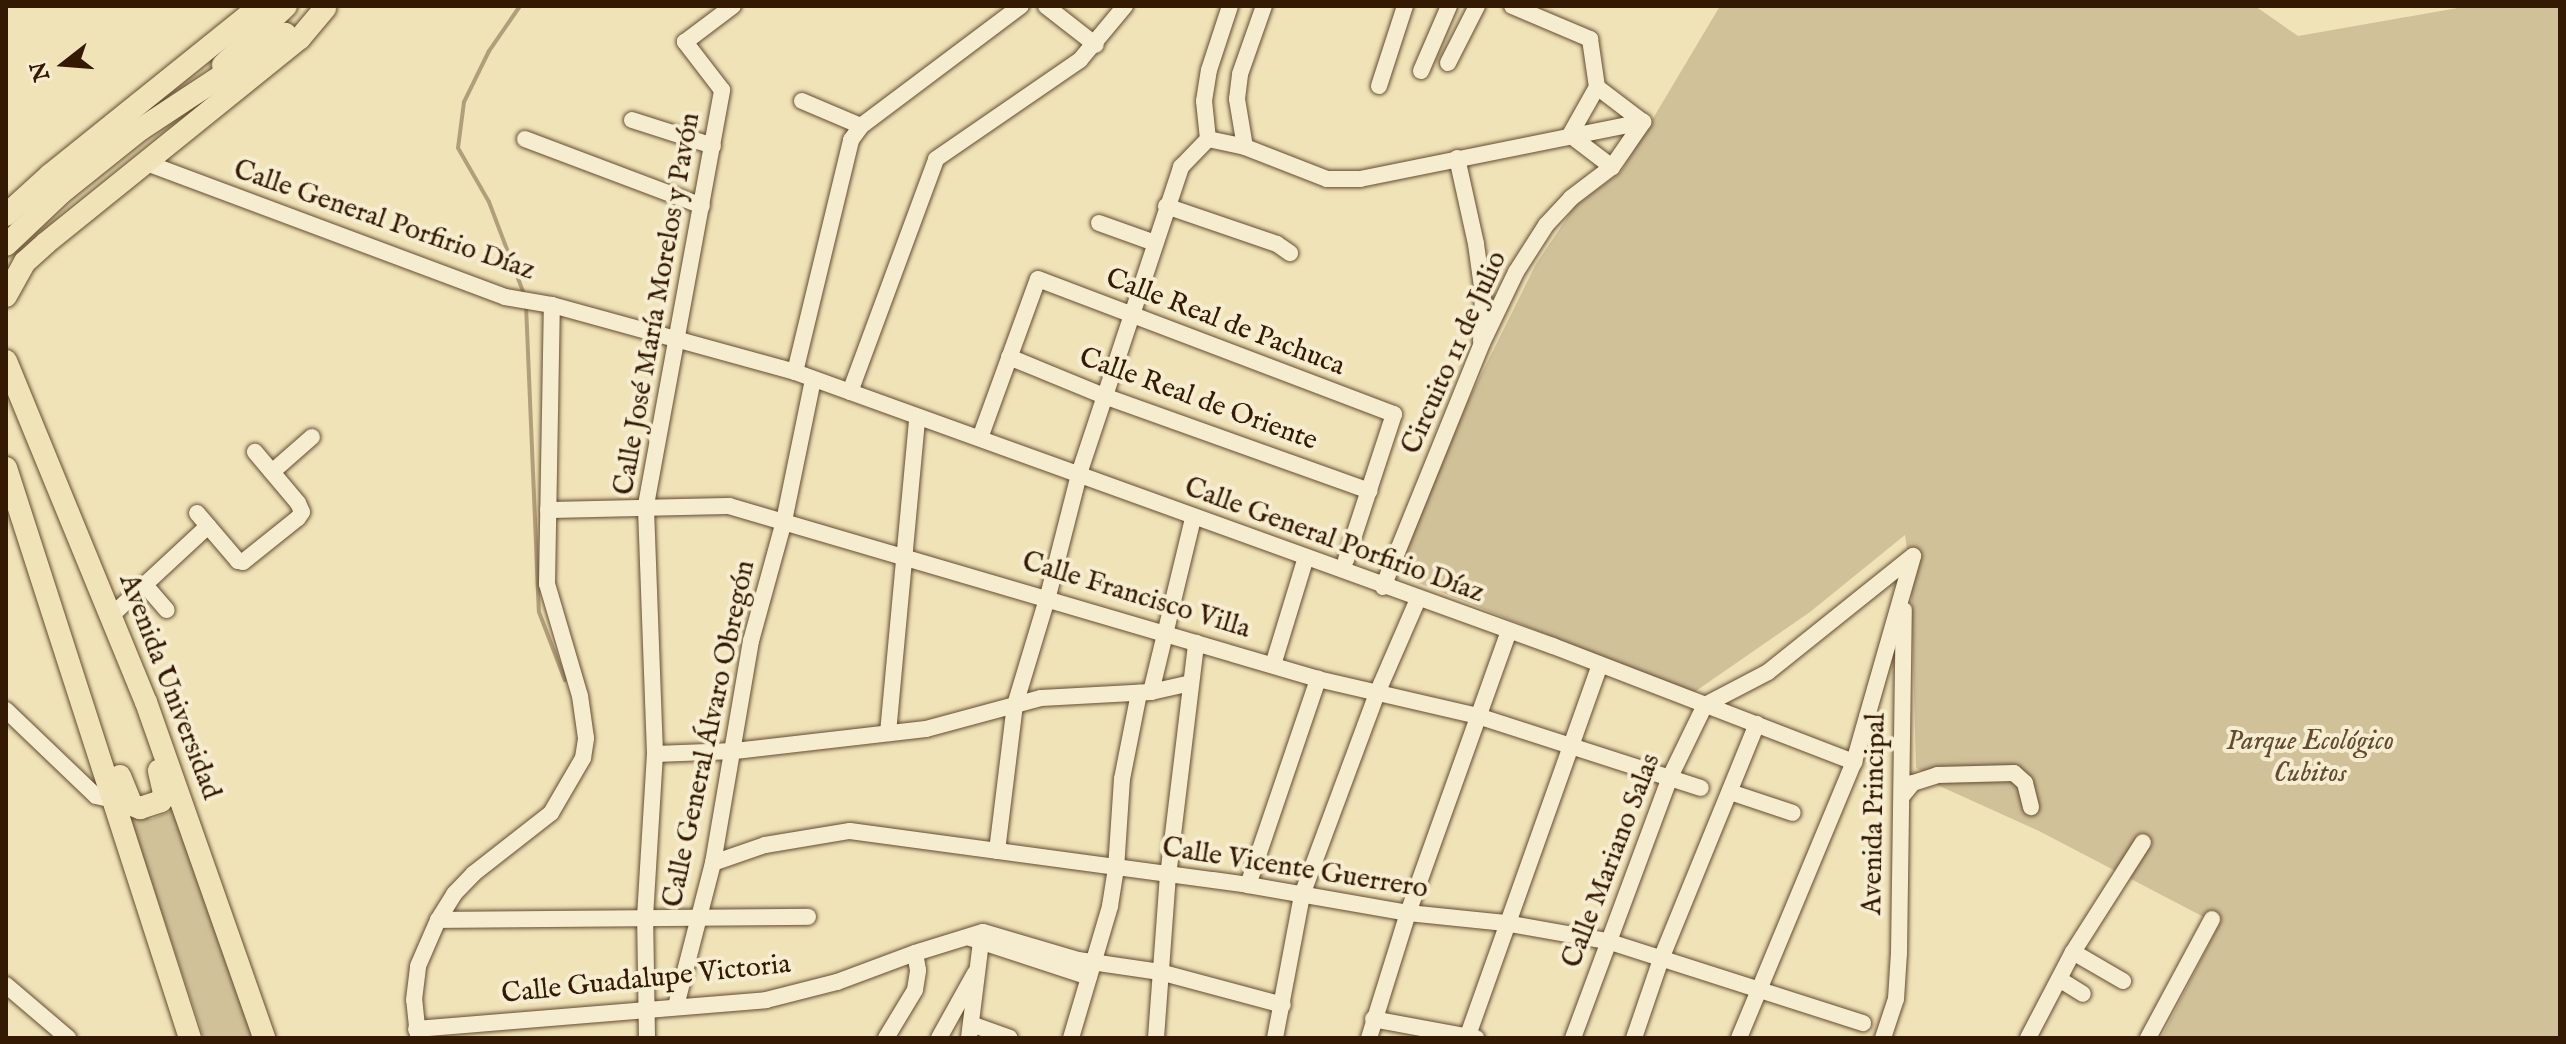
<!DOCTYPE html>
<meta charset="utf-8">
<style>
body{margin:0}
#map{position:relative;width:2566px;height:1044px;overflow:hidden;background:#f1e3b8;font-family:"IM FELL English",serif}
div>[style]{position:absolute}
.green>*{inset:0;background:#d1c199}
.stream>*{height:4px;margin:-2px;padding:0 2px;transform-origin:2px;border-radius:2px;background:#b19e7a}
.roads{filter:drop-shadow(0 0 2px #634c30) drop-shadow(0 0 2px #634c30)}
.minor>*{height:16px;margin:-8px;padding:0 8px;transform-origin:8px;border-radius:8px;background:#f6edd1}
.major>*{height:22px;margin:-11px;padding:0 11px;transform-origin:11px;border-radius:11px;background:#f1e3b8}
span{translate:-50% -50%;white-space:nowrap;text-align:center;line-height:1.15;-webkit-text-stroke:8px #f6edd1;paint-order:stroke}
.street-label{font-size:28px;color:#341903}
.park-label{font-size:28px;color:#634b30;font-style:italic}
.frame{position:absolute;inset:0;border:8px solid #341903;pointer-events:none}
.north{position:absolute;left:24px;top:24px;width:80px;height:80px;-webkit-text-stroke:6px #f6edd1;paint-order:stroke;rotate:253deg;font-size:22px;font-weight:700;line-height:32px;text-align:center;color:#341903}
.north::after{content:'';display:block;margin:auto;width:28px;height:36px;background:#341903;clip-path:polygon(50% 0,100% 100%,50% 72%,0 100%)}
</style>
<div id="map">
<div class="green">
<div style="clip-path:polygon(1720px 6px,2255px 6px,2298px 36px,2469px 6px,2560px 6px,2560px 1038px,2161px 1038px,2219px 925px,2039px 831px,1924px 779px,1930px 775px,1916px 768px,1911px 579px,1905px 535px,1810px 612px,1693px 693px,1396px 574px,1468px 401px,1536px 264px,1575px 206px,1621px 172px)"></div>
<div style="clip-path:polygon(176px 809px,258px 1038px,204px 1038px,129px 815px,152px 819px)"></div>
</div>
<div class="stream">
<div style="left:520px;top:6px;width:55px;rotate:124.6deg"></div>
<div style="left:489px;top:51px;width:57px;rotate:116.1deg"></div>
<div style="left:464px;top:102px;width:46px;rotate:97.4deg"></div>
<div style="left:458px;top:148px;width:62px;rotate:60.1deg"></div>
<div style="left:489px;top:202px;width:102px;rotate:69.2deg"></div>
<div style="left:526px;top:305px;width:307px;rotate:87.6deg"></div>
<div style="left:539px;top:612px;width:73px;rotate:69.1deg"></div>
</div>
<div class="roads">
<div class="minor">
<div style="left:1046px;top:6px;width:63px;rotate:38deg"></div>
<div style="left:1512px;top:6px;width:85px;rotate:22.9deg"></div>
<div style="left:1590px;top:39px;width:49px;rotate:81.7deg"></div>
<div style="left:1597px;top:87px;width:58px;rotate:37.3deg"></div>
<div style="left:1448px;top:63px;width:64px;rotate:-63deg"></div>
<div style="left:1421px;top:71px;width:71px;rotate:-66.7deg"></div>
<div style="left:1379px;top:86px;width:84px;rotate:-72deg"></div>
<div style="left:1597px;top:87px;width:55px;rotate:119.4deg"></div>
<div style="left:1570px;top:135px;width:53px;rotate:37.3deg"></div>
<div style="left:802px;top:101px;width:64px;rotate:23deg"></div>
<div style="left:632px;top:120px;width:85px;rotate:17.8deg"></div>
<div style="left:525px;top:139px;width:189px;rotate:20.7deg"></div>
<div style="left:1208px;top:139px;width:38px;rotate:12deg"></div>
<div style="left:1245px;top:147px;width:88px;rotate:21.3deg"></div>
<div style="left:1327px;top:179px;width:33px"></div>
<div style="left:1360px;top:179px;width:289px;rotate:-11.4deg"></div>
<div style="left:1208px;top:139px;width:38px;rotate:-96deg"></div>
<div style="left:1204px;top:101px;width:31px;rotate:-81deg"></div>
<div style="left:1209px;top:70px;width:67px;rotate:-71.8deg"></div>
<div style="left:1245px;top:147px;width:49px;rotate:-99.5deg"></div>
<div style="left:1237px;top:99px;width:25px;rotate:-83deg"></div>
<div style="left:1240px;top:74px;width:72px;rotate:-70.6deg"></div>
<div style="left:1457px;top:158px;width:88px;rotate:77.5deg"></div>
<div style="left:1476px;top:244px;width:50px;rotate:82deg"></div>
<div style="left:1483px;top:294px;width:47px;rotate:92.4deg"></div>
<div style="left:144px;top:162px;width:385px;rotate:20.5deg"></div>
<div style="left:505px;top:297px;width:48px;rotate:9.7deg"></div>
<div style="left:552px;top:305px;width:252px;rotate:15.4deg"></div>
<div style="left:795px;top:372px;width:806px;rotate:19.87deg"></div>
<div style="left:1553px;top:646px;width:323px;rotate:21.1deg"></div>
<div style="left:1166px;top:206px;width:117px;rotate:18.9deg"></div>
<div style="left:1277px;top:244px;width:16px;rotate:35deg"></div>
<div style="left:1099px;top:223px;width:59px;rotate:19.7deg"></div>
<div style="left:1009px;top:357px;width:103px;rotate:22.3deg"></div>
<div style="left:1104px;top:396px;width:282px;rotate:19.7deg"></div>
<div style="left:795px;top:372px;width:239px;rotate:-76.4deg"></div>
<div style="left:851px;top:140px;width:17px;rotate:-54deg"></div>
<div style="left:861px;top:126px;width:200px;rotate:-36.9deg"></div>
<div style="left:850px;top:392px;width:248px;rotate:-69.7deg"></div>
<div style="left:936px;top:159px;width:175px;rotate:-34.5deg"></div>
<div style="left:1080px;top:60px;width:70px;rotate:-50.2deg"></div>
<div style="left:980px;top:438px;width:169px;rotate:-70deg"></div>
<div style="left:1038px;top:279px;width:381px;rotate:20.8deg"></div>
<div style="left:1394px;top:414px;width:154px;rotate:108.2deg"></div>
<div style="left:272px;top:472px;width:53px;rotate:-41.2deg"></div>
<div style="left:548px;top:510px;width:181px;rotate:-1.3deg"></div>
<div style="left:729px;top:506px;width:614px;rotate:16.37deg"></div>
<div style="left:1318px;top:679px;width:164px;rotate:13deg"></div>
<div style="left:1478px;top:716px;width:234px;rotate:17.9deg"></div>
<div style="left:197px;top:513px;width:63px;rotate:49.5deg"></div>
<div style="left:238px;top:561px;width:5px;rotate:11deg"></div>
<div style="left:243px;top:562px;width:70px;rotate:-38.7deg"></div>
<div style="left:298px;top:518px;width:7px;rotate:-56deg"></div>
<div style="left:302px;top:512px;width:10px;rotate:-114deg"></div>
<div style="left:298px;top:503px;width:67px;rotate:-130.1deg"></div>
<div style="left:145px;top:585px;width:33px;rotate:49deg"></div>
<div style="left:1383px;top:587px;width:263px;rotate:-67.9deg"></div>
<div style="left:1482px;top:343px;width:79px;rotate:-64.4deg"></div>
<div style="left:1516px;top:272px;width:56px;rotate:-57.4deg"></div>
<div style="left:1546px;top:225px;width:37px;rotate:-47deg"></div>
<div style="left:1571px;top:198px;width:51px;rotate:-37.1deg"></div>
<div style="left:1612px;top:167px;width:55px;rotate:-55.4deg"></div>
<div style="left:112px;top:615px;width:131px;rotate:-42.8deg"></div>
<div style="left:1273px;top:665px;width:113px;rotate:-73deg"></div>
<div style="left:1151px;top:692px;width:179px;rotate:-76.4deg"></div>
<div style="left:6px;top:710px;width:124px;rotate:43.7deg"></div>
<div style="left:96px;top:796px;width:18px;rotate:13deg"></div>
<div style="left:888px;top:733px;width:316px;rotate:-84.7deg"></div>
<div style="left:655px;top:754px;width:80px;rotate:-2.1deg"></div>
<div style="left:735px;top:751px;width:192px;rotate:-6.6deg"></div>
<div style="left:926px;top:729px;width:119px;rotate:-15.1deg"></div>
<div style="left:1041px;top:698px;width:110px;rotate:-3.1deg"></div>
<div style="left:1151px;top:692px;width:41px;rotate:-12.7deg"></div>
<div style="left:1730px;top:792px;width:66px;rotate:18.4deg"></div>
<div style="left:1902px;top:796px;width:17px;rotate:-50deg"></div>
<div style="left:1913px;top:783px;width:25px;rotate:-18deg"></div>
<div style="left:1937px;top:775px;width:77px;rotate:-1.5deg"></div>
<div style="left:2014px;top:773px;width:15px;rotate:42deg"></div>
<div style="left:2025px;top:783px;width:25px;rotate:76deg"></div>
<div style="left:997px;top:851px;width:147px;rotate:-83deg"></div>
<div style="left:1015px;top:705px;width:114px;rotate:-73.2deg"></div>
<div style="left:1048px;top:596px;width:126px;rotate:-75.7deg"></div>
<div style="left:1079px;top:474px;width:324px;rotate:-71.6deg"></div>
<div style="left:1181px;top:167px;width:39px;rotate:-46deg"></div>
<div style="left:713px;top:863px;width:55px;rotate:-19.1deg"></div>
<div style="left:765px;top:845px;width:86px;rotate:-9.4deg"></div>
<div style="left:850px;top:831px;width:402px;rotate:7.7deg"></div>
<div style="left:1248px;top:885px;width:162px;rotate:9.9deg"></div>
<div style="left:1408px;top:913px;width:98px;rotate:5.9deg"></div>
<div style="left:1505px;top:923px;width:104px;rotate:10deg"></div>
<div style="left:1607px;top:941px;width:269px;rotate:17.8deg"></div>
<div style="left:1248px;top:885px;width:218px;rotate:-71.2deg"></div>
<div style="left:438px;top:920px;width:370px;rotate:-0.5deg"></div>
<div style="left:970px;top:938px;width:125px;rotate:18.1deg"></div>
<div style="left:2073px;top:952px;width:58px;rotate:30.1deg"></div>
<div style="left:2059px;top:979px;width:28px;rotate:32deg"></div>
<div style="left:6px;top:985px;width:82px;rotate:40.5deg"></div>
<div style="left:676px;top:1006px;width:148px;rotate:-75.5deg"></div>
<div style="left:713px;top:863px;width:225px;rotate:-80.3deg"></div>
<div style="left:751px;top:641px;width:124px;rotate:-74.6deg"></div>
<div style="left:784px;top:521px;width:144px;rotate:-78.4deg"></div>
<div style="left:1373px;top:1019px;width:105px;rotate:10.5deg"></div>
<div style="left:971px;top:1024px;width:41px;rotate:19.7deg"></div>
<div style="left:416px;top:1029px;width:351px;rotate:-4.7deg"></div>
<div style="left:766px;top:1000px;width:73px;rotate:-14.2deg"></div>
<div style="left:837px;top:982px;width:83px;rotate:-20.4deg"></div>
<div style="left:915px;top:953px;width:71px;rotate:-17.2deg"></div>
<div style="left:983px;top:932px;width:99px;rotate:16.4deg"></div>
<div style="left:1078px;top:960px;width:83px;rotate:8.3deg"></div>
<div style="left:1160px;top:972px;width:127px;rotate:15deg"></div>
<div style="left:418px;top:1036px;width:36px;rotate:-96deg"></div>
<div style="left:414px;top:1000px;width:34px;rotate:-83deg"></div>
<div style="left:418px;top:966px;width:50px;rotate:-66.5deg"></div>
<div style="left:438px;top:920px;width:31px;rotate:-58deg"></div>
<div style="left:454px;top:894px;width:28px;rotate:-46deg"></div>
<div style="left:473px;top:874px;width:99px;rotate:-38deg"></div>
<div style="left:551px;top:813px;width:64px;rotate:-59.8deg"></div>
<div style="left:583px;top:758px;width:20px;rotate:-81deg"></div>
<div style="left:586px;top:738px;width:42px;rotate:-98.1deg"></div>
<div style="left:580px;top:696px;width:117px;rotate:-106.4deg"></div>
<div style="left:547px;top:584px;width:279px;rotate:-89deg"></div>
<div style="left:647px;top:1038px;width:121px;rotate:-90.9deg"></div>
<div style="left:645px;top:917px;width:163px;rotate:-86.5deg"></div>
<div style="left:655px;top:754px;width:249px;rotate:-92.1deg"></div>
<div style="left:646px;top:505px;width:422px;rotate:-79.6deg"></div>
<div style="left:722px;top:90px;width:61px;rotate:-127.6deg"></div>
<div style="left:685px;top:42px;width:60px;rotate:-36.9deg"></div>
<div style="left:886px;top:1038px;width:56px;rotate:-58.9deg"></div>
<div style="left:915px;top:990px;width:20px;rotate:-81deg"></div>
<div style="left:918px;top:970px;width:17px;rotate:-100deg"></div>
<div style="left:939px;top:1038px;width:74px;rotate:-61deg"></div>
<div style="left:969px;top:1038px;width:105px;rotate:-82.9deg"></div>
<div style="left:1071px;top:1038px;width:138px;rotate:-73.5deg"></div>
<div style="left:1110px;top:906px;width:37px;rotate:-81deg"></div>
<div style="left:1116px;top:869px;width:90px;rotate:-86.2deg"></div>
<div style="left:1122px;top:779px;width:88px;rotate:-78.8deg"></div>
<div style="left:1156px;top:1038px;width:162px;rotate:-85.8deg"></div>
<div style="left:1168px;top:876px;width:235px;rotate:-83.1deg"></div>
<div style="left:1275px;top:1038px;width:146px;rotate:-79.3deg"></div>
<div style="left:1302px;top:895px;width:218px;rotate:-69.6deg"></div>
<div style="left:1378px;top:691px;width:100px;rotate:-66.5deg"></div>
<div style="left:1369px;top:1038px;width:131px;rotate:-72.7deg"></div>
<div style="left:1408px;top:913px;width:300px;rotate:-70.3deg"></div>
<div style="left:1467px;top:1038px;width:396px;rotate:-70.4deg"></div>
<div style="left:1573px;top:1038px;width:281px;rotate:-69.6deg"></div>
<div style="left:1671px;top:775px;width:78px;rotate:-64.1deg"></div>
<div style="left:1705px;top:705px;width:71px;rotate:-27.6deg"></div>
<div style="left:1768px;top:672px;width:186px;rotate:-38.7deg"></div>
<div style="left:1634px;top:1038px;width:83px;rotate:-71.1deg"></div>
<div style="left:1661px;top:959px;width:254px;rotate:-67.8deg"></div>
<div style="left:1739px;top:1038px;width:299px;rotate:-67.4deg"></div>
<div style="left:1854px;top:762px;width:214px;rotate:-74deg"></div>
<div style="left:1883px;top:1038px;width:41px;rotate:-71.6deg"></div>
<div style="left:1896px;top:999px;width:46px;rotate:-86.3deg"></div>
<div style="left:1899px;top:953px;width:343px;rotate:-89.2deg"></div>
<div style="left:2028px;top:1038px;width:97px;rotate:-62.4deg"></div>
<div style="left:2073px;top:952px;width:130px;rotate:-57.5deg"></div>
<div style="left:2148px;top:1038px;width:135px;rotate:-61.7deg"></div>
</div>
<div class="major">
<div style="left:223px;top:65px;width:86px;rotate:-43.1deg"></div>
<div style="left:6px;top:215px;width:59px;rotate:-42.3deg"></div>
<div style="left:50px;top:175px;width:270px;rotate:-38.8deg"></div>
<div style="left:6px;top:245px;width:76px;rotate:-43.4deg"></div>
<div style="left:61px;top:193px;width:102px;rotate:-38.7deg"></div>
<div style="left:141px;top:129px;width:173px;rotate:-33.4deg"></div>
<div style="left:6px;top:296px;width:39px;rotate:-61deg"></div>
<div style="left:25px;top:262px;width:28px;rotate:-42deg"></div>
<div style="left:46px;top:243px;width:326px;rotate:-38.9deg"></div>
<div style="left:300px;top:38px;width:39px;rotate:-50deg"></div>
<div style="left:6px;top:361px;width:369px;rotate:67.7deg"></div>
<div style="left:146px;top:702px;width:356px;rotate:70.6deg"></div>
<div style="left:6px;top:468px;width:599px;rotate:72.11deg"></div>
<div style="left:120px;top:776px;width:31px;rotate:68deg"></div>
<div style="left:132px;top:805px;width:9px;rotate:21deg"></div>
<div style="left:140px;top:808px;width:22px;rotate:-18deg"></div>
<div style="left:161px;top:801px;width:9px;rotate:-69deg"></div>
<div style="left:164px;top:793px;width:23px;rotate:-103deg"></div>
</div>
</div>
<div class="street-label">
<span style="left:384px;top:221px;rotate:19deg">Calle General Porfirio Díaz</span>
<span style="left:658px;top:304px;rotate:-80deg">Calle José María Morelos y Pavón</span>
<span style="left:1225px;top:323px;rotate:21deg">Calle Real de Pachuca</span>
<span style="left:1455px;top:353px;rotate:-66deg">Circuito 11 de Julio</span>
<span style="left:1198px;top:400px;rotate:20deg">Calle Real de Oriente</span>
<span style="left:1334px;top:541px;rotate:20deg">Calle General Porfirio Díaz</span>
<span style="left:1136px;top:596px;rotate:17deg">Calle Francisco Villa</span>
<span style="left:169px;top:687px;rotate:69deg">Avenida Universidad</span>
<span style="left:710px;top:734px;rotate:-78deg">Calle General Álvaro Obregón</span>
<span style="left:1875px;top:814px;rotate:-89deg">Avenida Principal</span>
<span style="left:1612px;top:861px;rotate:-69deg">Calle Mariano Salas</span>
<span style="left:1295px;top:869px;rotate:9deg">Calle Vicente Guerrero</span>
<span style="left:646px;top:980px;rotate:-6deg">Calle Guadalupe Victoria</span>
</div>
<div class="park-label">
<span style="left:2310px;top:758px">Parque Ecológico<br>Cubitos</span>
</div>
<div class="frame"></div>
<div class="north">N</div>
</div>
